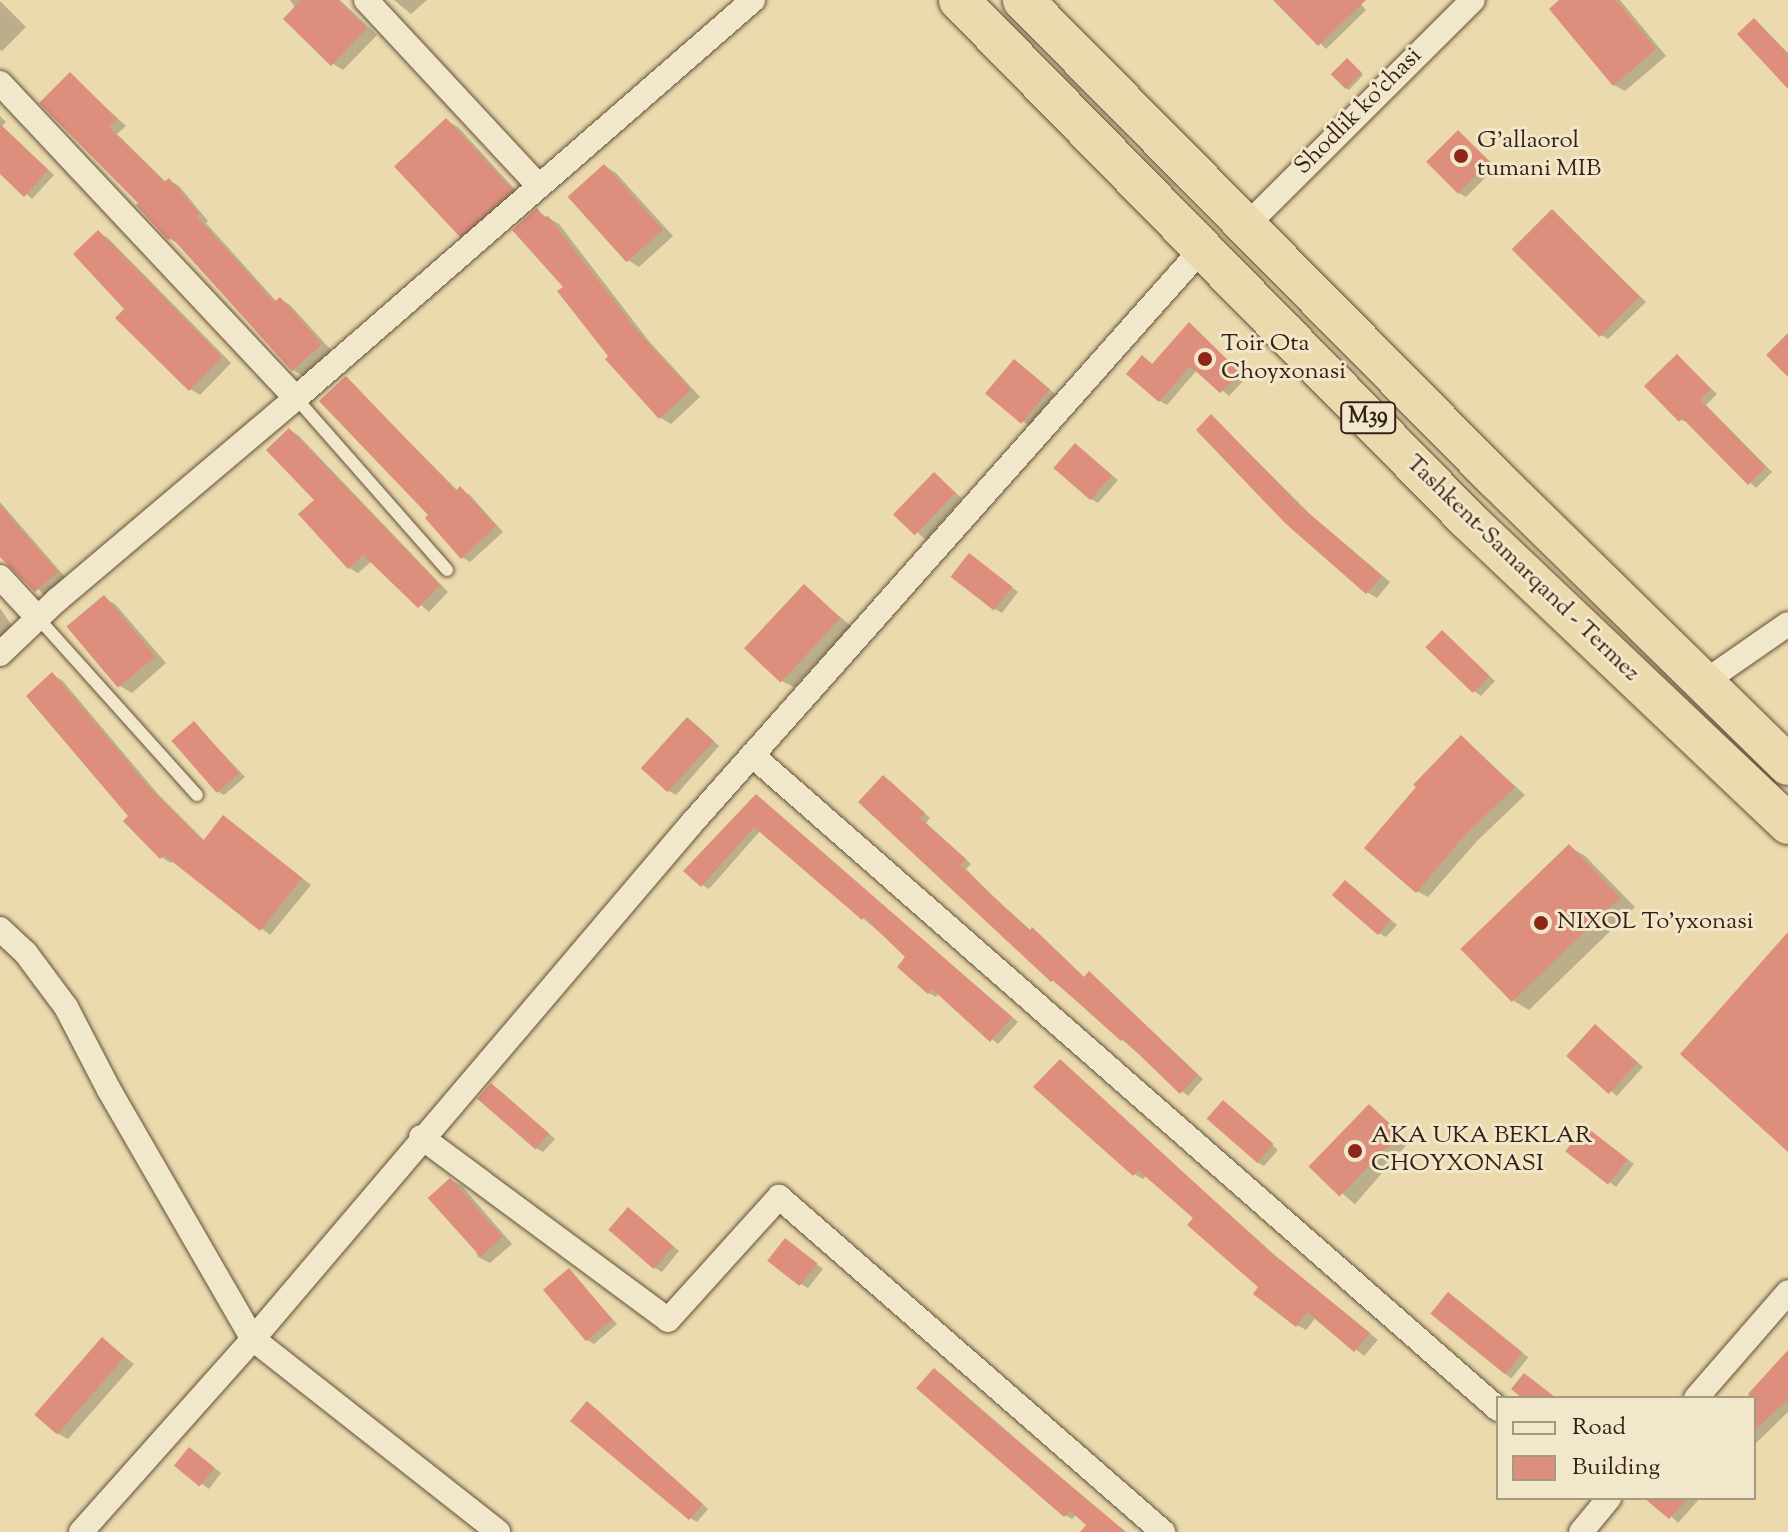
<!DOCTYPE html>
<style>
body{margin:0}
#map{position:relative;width:1788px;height:1532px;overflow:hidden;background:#eadaad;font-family:"Sorts Mill Goudy",serif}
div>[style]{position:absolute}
.shadow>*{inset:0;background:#0003;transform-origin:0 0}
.building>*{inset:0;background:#dd8e7d;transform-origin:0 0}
.roads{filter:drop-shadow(0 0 2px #644f3a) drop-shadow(0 0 2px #644f3a)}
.service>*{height:12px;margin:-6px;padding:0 6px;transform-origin:6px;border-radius:6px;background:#f1e7ca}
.minor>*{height:24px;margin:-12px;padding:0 12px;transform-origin:12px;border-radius:12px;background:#f1e7ca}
.trunk>*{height:40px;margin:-20px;padding:0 20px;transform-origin:20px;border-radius:20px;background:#eadaad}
.dots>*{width:22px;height:22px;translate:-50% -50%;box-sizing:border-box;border:4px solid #f1e7ca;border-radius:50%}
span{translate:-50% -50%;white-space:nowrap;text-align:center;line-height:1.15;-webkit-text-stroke:6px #f1e7ca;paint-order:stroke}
.shield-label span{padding:2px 6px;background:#f1e7ca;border:2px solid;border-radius:6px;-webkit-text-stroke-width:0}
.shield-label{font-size:22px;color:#372114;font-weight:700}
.street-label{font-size:24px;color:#372114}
.poi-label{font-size:24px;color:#372114}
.left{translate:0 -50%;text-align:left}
.legend{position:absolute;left:1496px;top:1396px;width:260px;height:104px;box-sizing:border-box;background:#f1e7ca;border:2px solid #a79881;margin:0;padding:10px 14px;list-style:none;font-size:24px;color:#372114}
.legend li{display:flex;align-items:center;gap:16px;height:40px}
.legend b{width:40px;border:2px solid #a79881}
</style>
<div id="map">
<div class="shadow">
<div style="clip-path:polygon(290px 0,340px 0,377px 35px,343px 70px,333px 64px)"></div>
<div style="clip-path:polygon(394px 0,427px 0,411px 14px)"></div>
<div style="clip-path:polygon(1276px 0,1357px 0,1366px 10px,1326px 49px)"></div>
<div style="clip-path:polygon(1562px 0,1620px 0,1666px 56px,1625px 91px,1614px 85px)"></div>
<div style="clip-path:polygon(0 1px,26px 27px,2px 51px,0 50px)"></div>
<div style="clip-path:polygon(1755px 20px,1788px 53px,1788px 86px)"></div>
<div style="clip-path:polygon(1350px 62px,1363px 75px,1349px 90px,1346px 88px)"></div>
<div style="clip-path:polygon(70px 74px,126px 126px,117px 134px,167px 183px,169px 180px,179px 186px,208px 221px,206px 223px,277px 302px,280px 299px,290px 305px,331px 350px,303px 376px,293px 370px,181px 245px,170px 239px,141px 203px)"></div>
<div style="clip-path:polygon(0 116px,6px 122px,2px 126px,54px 175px,32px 199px,0 171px)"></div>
<div style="clip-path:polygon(447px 121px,458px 127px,522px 197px,471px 242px,459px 235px)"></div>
<div style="clip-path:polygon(1459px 133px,1496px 167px,1466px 197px,1459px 193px)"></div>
<div style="clip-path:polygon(605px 166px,616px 173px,673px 236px,639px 267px,628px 260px)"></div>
<div style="clip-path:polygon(537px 211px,559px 224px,648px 340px,700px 397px,671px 424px,661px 418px,608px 360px,611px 357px,566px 287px)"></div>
<div style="clip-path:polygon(1553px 212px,1646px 302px,1608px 339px,1601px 335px)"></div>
<div style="clip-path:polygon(99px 233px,108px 238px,231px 363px,200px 395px,190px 389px,127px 309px)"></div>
<div style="clip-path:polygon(1189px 325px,1246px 378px,1229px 396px,1197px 370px,1167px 405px,1160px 401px,1143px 357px,1154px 365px)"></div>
<div style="clip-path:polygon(1677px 356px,1717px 394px,1706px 405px,1772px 472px,1756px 488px,1689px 422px,1680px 420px)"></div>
<div style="clip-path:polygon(1021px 365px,1055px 394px,1029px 425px,1022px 421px)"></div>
<div style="clip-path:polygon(346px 378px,458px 491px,469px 494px,503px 532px,470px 562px,462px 557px,431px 515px)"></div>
<div style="clip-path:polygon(1212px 416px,1310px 514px,1390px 582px,1377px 598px,1367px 592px)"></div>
<div style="clip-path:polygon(289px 430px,298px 435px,448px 592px,429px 612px,372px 561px,358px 573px,349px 568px,316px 500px)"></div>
<div style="clip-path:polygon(1076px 446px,1118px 480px,1098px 503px,1091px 499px)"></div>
<div style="left:934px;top:474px;width:37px;height:55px;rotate:41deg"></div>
<div style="clip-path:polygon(0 502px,66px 578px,45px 596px,0 550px)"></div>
<div style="clip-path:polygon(976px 560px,1018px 592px,1002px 613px,995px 609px)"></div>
<div style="clip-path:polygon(804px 587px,851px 626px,794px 687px,782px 681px)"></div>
<div style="clip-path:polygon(104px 598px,115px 604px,166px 663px,132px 693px,120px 686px)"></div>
<div style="clip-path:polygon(0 608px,14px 629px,0 642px)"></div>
<div style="clip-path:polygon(1442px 632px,1495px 681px,1481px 696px,1474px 691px)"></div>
<div style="clip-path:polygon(52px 675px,62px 680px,157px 793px,205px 841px,234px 824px,311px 885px,270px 935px,174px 860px,171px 863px,161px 857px,131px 816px)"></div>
<div style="clip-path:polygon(194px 723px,245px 777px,224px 795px,217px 791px)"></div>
<div style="clip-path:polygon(695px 724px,719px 746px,676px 795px,669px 791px)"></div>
<div style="clip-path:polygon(1461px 737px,1525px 795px,1477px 841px,1428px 897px,1417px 891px)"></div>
<div style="clip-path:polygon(890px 781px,930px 818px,926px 823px,971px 864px,966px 869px,1003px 906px,1031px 931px,1039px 934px,1085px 978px,1096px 978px,1203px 1079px,1188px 1096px,1052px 980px,976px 906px,909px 849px,861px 802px)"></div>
<div style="clip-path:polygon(756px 796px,1018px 1022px,998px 1044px,939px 993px,936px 997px,929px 993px,900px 967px,908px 957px,761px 830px,709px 889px,702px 885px)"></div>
<div style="clip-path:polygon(1570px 847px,1585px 856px,1635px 907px,1529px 1010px,1514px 1001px)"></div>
<div style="clip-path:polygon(1352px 887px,1397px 925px,1386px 937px,1379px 933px)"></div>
<div style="clip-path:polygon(1602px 1031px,1643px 1067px,1617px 1096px,1569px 1056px)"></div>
<div style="clip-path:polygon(1060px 1062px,1277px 1257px,1378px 1340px,1364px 1356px,1316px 1317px,1306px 1330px,1297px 1325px,1195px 1218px,1147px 1175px,1143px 1179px,1134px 1174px)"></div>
<div style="clip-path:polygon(498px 1089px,555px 1139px,543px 1152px,536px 1148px)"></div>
<div style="clip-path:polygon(1230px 1106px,1278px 1150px,1264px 1166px,1257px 1162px)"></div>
<div style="left:1370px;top:1106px;width:53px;height:84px;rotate:41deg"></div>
<div style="clip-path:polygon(1592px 1132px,1634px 1164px,1616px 1187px,1568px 1151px)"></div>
<div style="clip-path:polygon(451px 1180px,462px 1186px,512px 1244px,490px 1263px,478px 1257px)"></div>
<div style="clip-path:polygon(636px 1214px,679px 1251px,662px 1272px,655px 1268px)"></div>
<div style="clip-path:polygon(792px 1245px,823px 1269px,808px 1288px,801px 1284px)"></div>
<div style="clip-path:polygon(569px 1271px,617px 1324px,594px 1344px,587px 1340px)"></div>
<div style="left:1456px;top:1299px;width:93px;height:27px;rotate:39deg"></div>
<div style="clip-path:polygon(102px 1339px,134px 1364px,68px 1439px,57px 1433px)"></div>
<div style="clip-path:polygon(1788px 1352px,1788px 1412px,1754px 1445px,1754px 1398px,1746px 1398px)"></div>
<div style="clip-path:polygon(934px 1370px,941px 1374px,1124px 1532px,1097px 1532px,1077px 1514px,1072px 1519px,1065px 1515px)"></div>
<div style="clip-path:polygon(595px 1408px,708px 1509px,697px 1522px,690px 1518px)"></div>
<div style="clip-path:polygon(196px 1454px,221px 1473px,209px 1489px,178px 1466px)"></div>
<div style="clip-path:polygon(1653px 1498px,1700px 1498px,1678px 1523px)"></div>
</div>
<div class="building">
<div style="clip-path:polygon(301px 0,338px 0,367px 28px,331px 66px,283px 19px)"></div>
<div style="clip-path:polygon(1273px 0,1366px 0,1318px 46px)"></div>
<div style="clip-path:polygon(1559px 0,1616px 0,1656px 49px,1613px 86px,1549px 9px)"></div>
<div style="clip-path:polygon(1754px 18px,1788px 54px,1788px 89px,1737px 34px)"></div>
<div style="left:1347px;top:58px;width:21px;height:23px;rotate:45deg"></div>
<div style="clip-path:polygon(70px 72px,117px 119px,109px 127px,164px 182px,169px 178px,200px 214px,197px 217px,274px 302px,280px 297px,322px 344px,292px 371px,172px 238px,168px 240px,136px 205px,138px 203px,39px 103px)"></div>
<div style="left:446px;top:118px;width:98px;height:71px;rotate:47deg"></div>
<div style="clip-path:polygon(0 124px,48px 170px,24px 197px,0 174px)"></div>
<div style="left:1458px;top:130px;width:45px;height:45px;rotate:45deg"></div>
<div style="left:604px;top:164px;width:88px;height:49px;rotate:48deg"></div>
<div style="clip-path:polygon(537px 208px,545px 218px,548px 216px,638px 332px,691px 390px,659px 419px,605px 359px,608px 356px,557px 291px,563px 287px,512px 230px)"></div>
<div style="left:1552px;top:209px;width:124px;height:57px;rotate:45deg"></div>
<div style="clip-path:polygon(98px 230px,222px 357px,189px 391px,115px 318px,124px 309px,73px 254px)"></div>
<div style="clip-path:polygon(1189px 322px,1241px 373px,1220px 393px,1190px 366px,1159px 402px,1126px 374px,1142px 355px,1152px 364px)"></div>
<div style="clip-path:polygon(1788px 333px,1788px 377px,1766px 355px)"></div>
<div style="clip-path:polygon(1677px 354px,1711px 389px,1700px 400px,1766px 467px,1748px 485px,1682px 418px,1679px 422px,1644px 386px)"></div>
<div style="left:1014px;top:359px;width:47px;height:45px;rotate:40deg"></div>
<div style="clip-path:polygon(346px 376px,456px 491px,460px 486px,496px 526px,461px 559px,425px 518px,428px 515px,319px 401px)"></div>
<div style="clip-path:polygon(1211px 414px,1300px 506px,1382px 576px,1366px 594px,1285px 523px,1196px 430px)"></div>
<div style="clip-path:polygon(289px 428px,440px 585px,418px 608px,363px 555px,348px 569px,298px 514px,314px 500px,266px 450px)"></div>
<div style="left:1075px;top:443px;width:49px;height:33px;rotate:41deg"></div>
<div style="left:934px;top:472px;width:30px;height:59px;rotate:44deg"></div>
<div style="clip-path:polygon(0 505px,58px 572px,35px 592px,0 557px)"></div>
<div style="left:969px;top:553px;width:55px;height:30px;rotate:38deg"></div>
<div style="left:804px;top:584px;width:50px;height:88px;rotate:43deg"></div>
<div style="left:104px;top:595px;width:80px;height:49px;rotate:50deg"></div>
<div style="left:1442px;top:630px;width:66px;height:24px;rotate:44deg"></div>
<div style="clip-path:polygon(52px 672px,147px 785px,203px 841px,223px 815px,302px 878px,260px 931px,164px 855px,160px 859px,123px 821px,128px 816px,26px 696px)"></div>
<div style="left:687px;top:717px;width:36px;height:69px;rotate:42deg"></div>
<div style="left:194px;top:721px;width:69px;height:30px;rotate:49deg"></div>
<div style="clip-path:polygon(1461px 735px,1515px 787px,1465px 835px,1416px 893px,1364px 848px,1416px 787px,1413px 785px)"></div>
<div style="clip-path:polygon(883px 775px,925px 813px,920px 818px,966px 859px,960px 865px,996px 899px,1030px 930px,1032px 927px,1084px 977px,1089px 971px,1198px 1075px,1180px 1094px,1123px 1039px,1121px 1041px,1053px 980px,1051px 982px,858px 802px)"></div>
<div style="clip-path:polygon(756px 794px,1012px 1017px,990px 1042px,932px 989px,928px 994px,897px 967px,905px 957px,864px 917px,862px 920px,754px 827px,701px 887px,683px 871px)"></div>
<div style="left:1569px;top:844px;width:74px;height:151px;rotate:46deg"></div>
<div style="left:1345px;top:880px;width:61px;height:20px;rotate:41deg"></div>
<div style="clip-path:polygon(1788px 932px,1788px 1152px,1680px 1054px)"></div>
<div style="left:1595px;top:1024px;width:57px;height:43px;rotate:42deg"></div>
<div style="clip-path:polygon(1060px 1059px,1268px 1250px,1370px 1333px,1354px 1352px,1307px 1312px,1296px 1327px,1253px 1294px,1258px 1287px,1187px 1225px,1193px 1218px,1138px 1170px,1133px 1176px,1033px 1087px)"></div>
<div style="left:491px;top:1083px;width:77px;height:21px;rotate:41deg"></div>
<div style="left:1223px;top:1100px;width:67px;height:25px;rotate:41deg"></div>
<div style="left:1369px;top:1104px;width:43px;height:87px;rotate:44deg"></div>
<div style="left:1585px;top:1126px;width:54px;height:32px;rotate:38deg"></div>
<div style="left:450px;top:1178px;width:79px;height:30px;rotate:48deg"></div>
<div style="left:628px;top:1207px;width:60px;height:30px;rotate:41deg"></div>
<div style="left:785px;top:1238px;width:41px;height:29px;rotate:38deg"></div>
<div style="left:569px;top:1268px;width:67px;height:34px;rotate:50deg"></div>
<div style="left:1448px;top:1292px;width:96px;height:28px;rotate:39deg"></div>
<div style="left:102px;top:1337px;width:30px;height:103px;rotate:41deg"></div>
<div style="clip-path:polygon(1788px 1350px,1788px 1399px,1754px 1431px,1754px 1398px,1748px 1394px)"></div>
<div style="clip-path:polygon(934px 1368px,989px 1417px,1126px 1532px,1080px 1532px,1086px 1525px,1070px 1511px,1064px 1517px,916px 1388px)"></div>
<div style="clip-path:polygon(1524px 1373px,1556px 1398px,1522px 1398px,1511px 1389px)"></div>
<div style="clip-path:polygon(587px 1401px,703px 1504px,689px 1520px,570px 1421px)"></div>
<div style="left:189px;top:1447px;width:33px;height:24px;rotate:39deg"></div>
<div style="clip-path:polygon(1644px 1498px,1688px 1498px,1669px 1519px)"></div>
</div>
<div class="roads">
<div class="service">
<div style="left:296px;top:398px;width:229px;rotate:48.7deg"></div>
<div style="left:38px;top:618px;width:238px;rotate:48.1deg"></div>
</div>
<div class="minor">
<div style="left:366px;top:0;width:253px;rotate:47.1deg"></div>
<div style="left:0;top:83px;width:432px;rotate:46.8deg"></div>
<div style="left:1246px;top:226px;width:320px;rotate:-44.9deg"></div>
<div style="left:0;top:577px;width:56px;rotate:47.2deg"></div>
<div style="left:0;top:654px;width:79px;rotate:-43.5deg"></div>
<div style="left:57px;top:600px;width:313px;rotate:-40.2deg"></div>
<div style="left:296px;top:398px;width:606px;rotate:-41.05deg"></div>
<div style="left:1703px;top:683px;width:103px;rotate:-34.8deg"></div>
<div style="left:752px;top:755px;width:992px;rotate:41.24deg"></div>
<div style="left:0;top:929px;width:34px;rotate:43deg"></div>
<div style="left:25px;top:952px;width:69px;rotate:53.3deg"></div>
<div style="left:66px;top:1007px;width:93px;rotate:62.6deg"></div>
<div style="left:109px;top:1090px;width:288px;rotate:60deg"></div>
<div style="left:253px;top:1339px;width:312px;rotate:38.2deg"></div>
<div style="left:421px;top:1137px;width:307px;rotate:36.5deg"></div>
<div style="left:668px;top:1320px;width:166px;rotate:-47.9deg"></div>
<div style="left:779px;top:1197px;width:510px;rotate:41.1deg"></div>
<div style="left:1696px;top:1398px;width:140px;rotate:-49deg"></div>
<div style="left:81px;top:1532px;width:259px;rotate:-48.3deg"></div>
<div style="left:253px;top:1339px;width:677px;rotate:-49.61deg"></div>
<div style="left:692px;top:823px;width:768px;rotate:-48.38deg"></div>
<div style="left:1581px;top:1532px;width:44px;rotate:-50.5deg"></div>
</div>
<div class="trunk">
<div style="left:959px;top:0;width:726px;rotate:45.61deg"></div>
<div style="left:1467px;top:519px;width:443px;rotate:43.5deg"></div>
<div style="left:1023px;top:0;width:672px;rotate:45.36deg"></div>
<div style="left:1495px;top:478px;width:410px;rotate:44.4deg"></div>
</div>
</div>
<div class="dots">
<div style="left:1461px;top:156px;background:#8f2418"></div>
<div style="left:1205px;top:359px;background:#8f2418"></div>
<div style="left:1541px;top:923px;background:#8f2418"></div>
<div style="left:1355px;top:1151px;background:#8f2418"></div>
</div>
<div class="shield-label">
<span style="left:1368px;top:418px">M39</span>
</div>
<div class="street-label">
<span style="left:1359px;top:112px;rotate:-45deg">Shodlik ko'chasi</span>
<span style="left:1522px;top:569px;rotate:44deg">Tashkent-Samarqand - Termez</span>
</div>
<div class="poi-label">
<span class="left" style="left:1477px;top:156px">G'allaorol<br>tumani MIB</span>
<span class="left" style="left:1221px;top:359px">Toir Ota<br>Choyxonasi</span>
<span class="left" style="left:1557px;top:923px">NIXOL To'yxonasi</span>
<span class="left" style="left:1371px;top:1151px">AKA UKA BEKLAR<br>CHOYXONASI</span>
</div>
<ul class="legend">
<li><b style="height:10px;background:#f1e7ca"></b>Road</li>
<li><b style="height:22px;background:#dd8e7d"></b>Building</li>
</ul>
</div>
